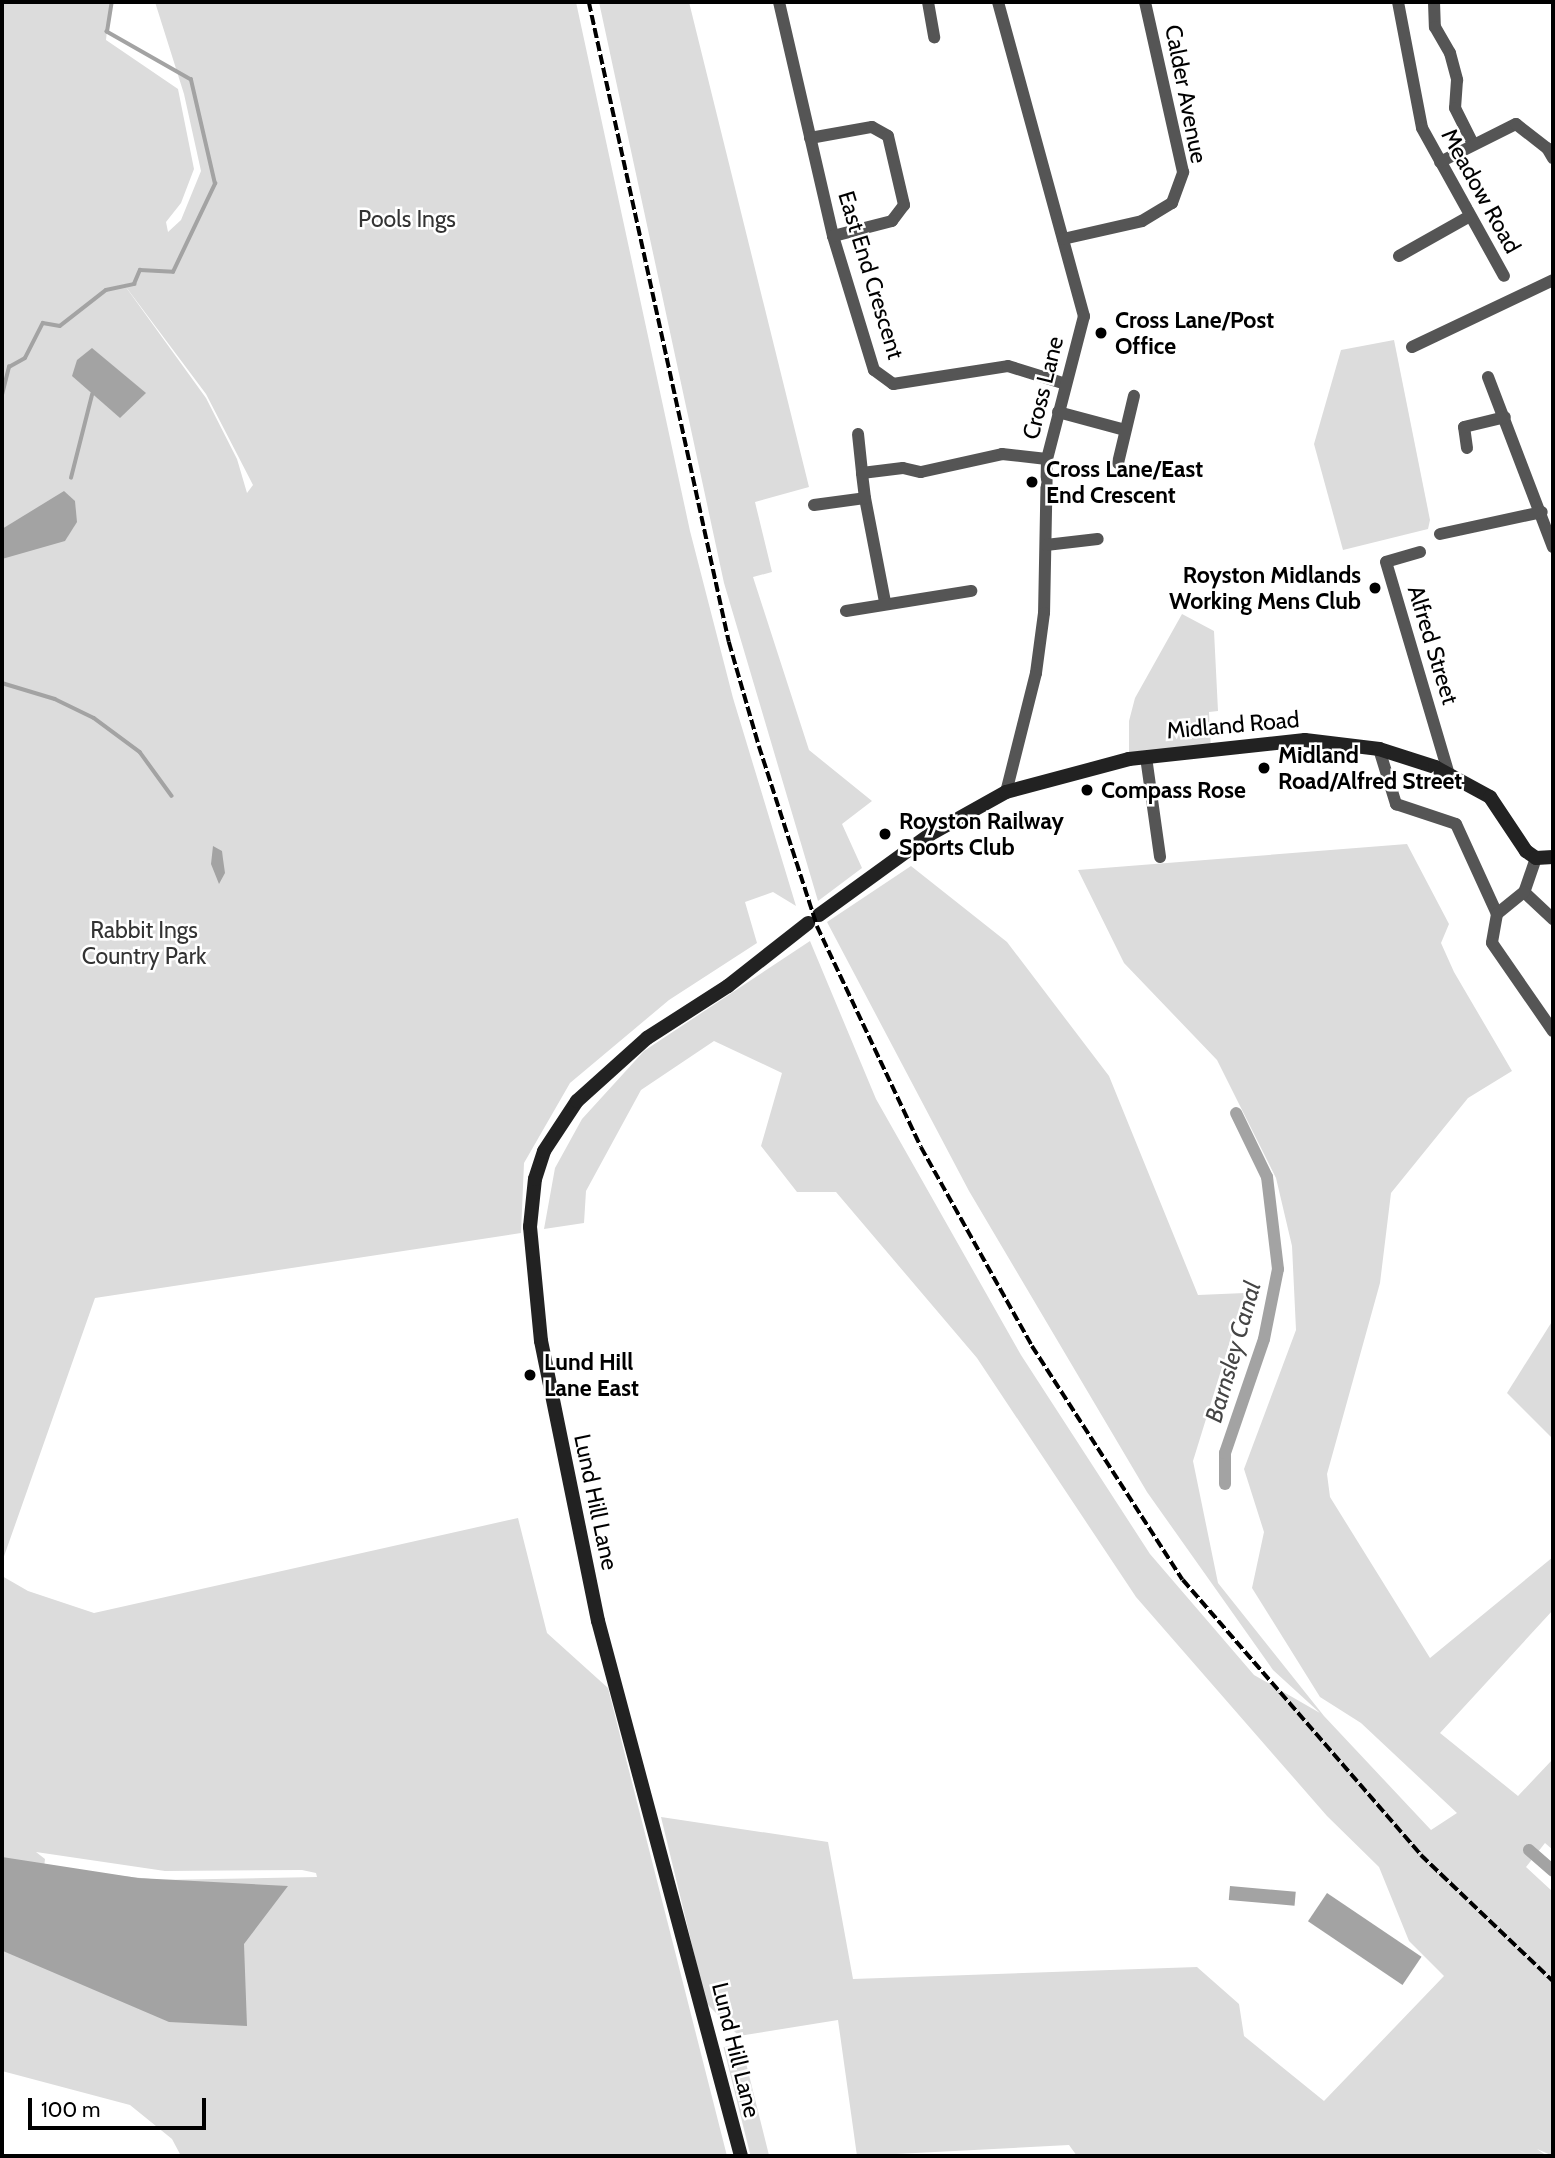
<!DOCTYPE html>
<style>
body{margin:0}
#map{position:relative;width:1555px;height:2158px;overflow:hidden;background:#fff;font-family:Cabin,sans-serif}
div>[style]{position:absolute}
.green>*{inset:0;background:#dcdcdc;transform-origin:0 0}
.water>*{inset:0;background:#a3a3a3;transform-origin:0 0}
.stream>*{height:3.5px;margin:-1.75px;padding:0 1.75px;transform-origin:1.75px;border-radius:1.75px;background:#a3a3a3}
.canal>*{height:12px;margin:-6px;padding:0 6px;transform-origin:6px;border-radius:6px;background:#a3a3a3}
.minor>*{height:12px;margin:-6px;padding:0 6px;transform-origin:6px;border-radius:6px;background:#555}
.secondary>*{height:14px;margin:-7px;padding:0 7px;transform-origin:7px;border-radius:7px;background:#222}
.rail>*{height:3.5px;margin-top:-1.75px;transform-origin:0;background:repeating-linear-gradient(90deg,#000 0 10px,transparent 0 13.5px)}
.dots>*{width:19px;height:19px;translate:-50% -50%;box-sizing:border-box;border:4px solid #fff;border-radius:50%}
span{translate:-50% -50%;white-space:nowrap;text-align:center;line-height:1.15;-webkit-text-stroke:5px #fff;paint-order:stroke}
.street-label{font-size:23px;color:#000}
.park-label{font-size:23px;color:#333}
.poi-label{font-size:23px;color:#000;font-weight:700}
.left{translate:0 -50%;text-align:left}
.right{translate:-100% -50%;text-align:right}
.water-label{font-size:24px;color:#444;font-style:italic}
.frame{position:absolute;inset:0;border:4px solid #000;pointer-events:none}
.scale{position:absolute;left:28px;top:2098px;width:178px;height:32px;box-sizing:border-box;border:4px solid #000;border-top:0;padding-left:9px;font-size:21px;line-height:24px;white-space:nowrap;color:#000;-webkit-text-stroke:5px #fff;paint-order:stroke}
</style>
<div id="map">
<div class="green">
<div style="clip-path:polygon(evenodd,2px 2px,110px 2px,106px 40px,178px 89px,194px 169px,181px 203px,166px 222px,168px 232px,181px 220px,201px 171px,184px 94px,155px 2px,576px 2px,690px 531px,733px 698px,796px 906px,773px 892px,745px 902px,757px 943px,669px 1000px,570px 1083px,524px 1163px,521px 1233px,95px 1298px,2px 1562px,2px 2px,120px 279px,206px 394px,253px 485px,247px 493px,237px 459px,206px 398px,120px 279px)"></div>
<div style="clip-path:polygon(599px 2px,689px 2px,809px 487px,755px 502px,772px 572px,753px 577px,809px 750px,872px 801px,842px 824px,862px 868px,818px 901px,724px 583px)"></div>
<div style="clip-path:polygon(1394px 340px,1430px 520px,1428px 529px,1343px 550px,1314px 444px,1341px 350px)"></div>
<div style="clip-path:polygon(1182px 614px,1214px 631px,1218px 711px,1209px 712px,1211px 750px,1129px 759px,1129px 721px,1135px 698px)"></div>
<div style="clip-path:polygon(1407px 844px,1449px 924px,1441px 943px,1454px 972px,1512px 1071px,1468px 1098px,1391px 1193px,1380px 1283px,1327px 1474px,1330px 1497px,1430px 1658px,1553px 1557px,1553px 1610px,1440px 1733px,1518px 1796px,1553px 1759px,1553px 1850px,1545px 1843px,1526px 1867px,1553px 1892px,1553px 2156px,1537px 2149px,1547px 2156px,1077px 2156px,1069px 2145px,857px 2156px,838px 2020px,739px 2036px,706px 2003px,661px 1817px,828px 1842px,853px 1979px,1197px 1967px,1239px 2004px,1244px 2036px,1324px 2101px,1444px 1976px,1409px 1941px,1379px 1867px,1327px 1816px,1136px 1597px,977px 1358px,836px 1192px,797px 1192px,761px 1146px,782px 1073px,714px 1041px,641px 1090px,586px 1191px,584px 1223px,544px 1229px,555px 1168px,582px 1119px,644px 1051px,810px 941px,876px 1099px,1021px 1355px,1150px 1554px,1254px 1675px,1320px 1713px,1273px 1670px,1147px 1492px,969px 1191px,827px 922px,911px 866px,1007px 942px,1109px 1076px,1198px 1295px,1245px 1293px,1193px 1461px,1218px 1583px,1324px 1716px,1431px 1830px,1457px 1813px,1361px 1723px,1320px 1697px,1252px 1588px,1264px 1532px,1244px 1469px,1296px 1330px,1292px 1246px,1276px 1178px,1217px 1060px,1124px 963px,1078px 870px)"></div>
<div style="clip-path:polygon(1553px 1320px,1553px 1439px,1507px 1393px)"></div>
<div style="clip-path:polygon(evenodd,518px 1518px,547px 1633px,608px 1688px,727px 2156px,181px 2156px,172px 2139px,130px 2105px,2px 2071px,2px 1576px,28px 1591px,94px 1613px,518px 1518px,36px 1852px,165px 1871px,302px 1870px,316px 1873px,317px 1877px,161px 1880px,44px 1868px,45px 1859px,36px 1852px)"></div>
<div style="left:741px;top:2043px;width:117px;height:18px;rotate:76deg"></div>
</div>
<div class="water">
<div style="clip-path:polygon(92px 348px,146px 393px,120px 418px,72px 376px,77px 360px)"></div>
<div style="clip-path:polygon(64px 491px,75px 501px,77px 522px,65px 541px,2px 559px,2px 529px)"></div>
<div style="clip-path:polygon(213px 846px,222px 851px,223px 859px,225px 873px,219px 884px,211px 864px)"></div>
<div style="clip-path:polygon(2px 1857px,138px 1878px,288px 1886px,244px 1944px,247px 2026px,169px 2022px,3px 1951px)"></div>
<div style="left:1230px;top:1886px;width:66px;height:14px;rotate:5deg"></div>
<div style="left:1327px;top:1893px;width:114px;height:34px;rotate:34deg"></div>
</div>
<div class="stream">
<div style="left:2px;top:395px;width:29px;rotate:-76deg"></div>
<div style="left:9px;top:367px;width:18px;rotate:-29deg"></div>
<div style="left:25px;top:358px;width:39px;rotate:-63deg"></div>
<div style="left:43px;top:323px;width:17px;rotate:10deg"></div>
<div style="left:60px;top:326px;width:58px;rotate:-38deg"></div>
<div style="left:106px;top:290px;width:29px;rotate:-12deg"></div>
<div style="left:134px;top:284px;width:15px;rotate:-67deg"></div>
<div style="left:140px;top:270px;width:33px;rotate:3deg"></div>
<div style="left:173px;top:272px;width:98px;rotate:-64.5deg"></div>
<div style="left:215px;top:184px;width:107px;rotate:-103deg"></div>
<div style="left:191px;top:80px;width:97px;rotate:-150.3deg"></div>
<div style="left:107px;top:32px;width:30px;rotate:-81deg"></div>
<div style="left:71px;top:478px;width:86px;rotate:-75.8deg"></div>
<div style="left:2px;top:683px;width:55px;rotate:16.8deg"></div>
<div style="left:55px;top:699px;width:43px;rotate:26deg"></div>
<div style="left:94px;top:718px;width:57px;rotate:36.5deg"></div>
<div style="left:140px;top:752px;width:54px;rotate:54deg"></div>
</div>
<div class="canal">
<div style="left:1225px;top:1484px;width:31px;rotate:-90deg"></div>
<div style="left:1225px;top:1453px;width:120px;rotate:-71.1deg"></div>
<div style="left:1264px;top:1339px;width:71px;rotate:-78.7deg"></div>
<div style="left:1278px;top:1269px;width:93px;rotate:-96.8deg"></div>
<div style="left:1267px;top:1177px;width:71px;rotate:-115.8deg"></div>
<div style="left:1529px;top:1850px;width:32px;rotate:41deg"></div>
</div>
<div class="minor">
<div style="left:779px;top:2px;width:240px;rotate:77deg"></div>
<div style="left:833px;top:236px;width:140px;rotate:73deg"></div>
<div style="left:874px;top:370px;width:24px;rotate:36deg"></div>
<div style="left:893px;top:384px;width:116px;rotate:-8.9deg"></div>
<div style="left:1008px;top:366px;width:58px;rotate:17.2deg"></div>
<div style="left:928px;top:2px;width:36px;rotate:80deg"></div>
<div style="left:998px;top:2px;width:326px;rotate:74.7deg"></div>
<div style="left:1084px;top:316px;width:148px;rotate:104.5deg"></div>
<div style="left:1047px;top:459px;width:154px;rotate:91.1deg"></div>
<div style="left:1044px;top:613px;width:61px;rotate:97.6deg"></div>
<div style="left:1036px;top:673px;width:123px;rotate:104.1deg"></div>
<div style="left:1398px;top:2px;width:128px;rotate:79.2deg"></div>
<div style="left:1422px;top:128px;width:169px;rotate:61deg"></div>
<div style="left:1434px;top:2px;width:25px;rotate:88deg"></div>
<div style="left:1435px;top:27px;width:30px;rotate:60deg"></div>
<div style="left:1450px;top:53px;width:28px;rotate:75deg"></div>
<div style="left:1457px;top:80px;width:28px;rotate:94deg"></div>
<div style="left:1455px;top:108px;width:40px;rotate:63.4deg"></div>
<div style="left:810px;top:138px;width:63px;rotate:-10.1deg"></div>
<div style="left:872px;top:127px;width:18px;rotate:29deg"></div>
<div style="left:888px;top:136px;width:71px;rotate:76.9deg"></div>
<div style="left:904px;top:205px;width:20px;rotate:127deg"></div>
<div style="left:892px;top:221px;width:61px;rotate:165.7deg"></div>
<div style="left:1440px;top:162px;width:85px;rotate:-26.6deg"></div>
<div style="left:1516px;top:124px;width:39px;rotate:38deg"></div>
<div style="left:1547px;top:148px;width:12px;rotate:59deg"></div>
<div style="left:1063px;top:239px;width:81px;rotate:-12.8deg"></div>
<div style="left:1142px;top:221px;width:35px;rotate:-31deg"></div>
<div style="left:1172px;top:203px;width:33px;rotate:-70deg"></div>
<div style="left:1183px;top:172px;width:174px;rotate:-102.6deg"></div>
<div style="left:1399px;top:256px;width:81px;rotate:-29.4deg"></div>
<div style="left:1412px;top:347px;width:156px;rotate:-25.4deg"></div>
<div style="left:1488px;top:377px;width:182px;rotate:69.1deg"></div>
<div style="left:1058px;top:412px;width:69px;rotate:15deg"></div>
<div style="left:858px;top:434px;width:39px;rotate:84deg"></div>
<div style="left:1467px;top:448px;width:21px;rotate:-98deg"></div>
<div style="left:1464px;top:427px;width:42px;rotate:-13.7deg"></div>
<div style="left:1118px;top:463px;width:69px;rotate:-76.6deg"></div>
<div style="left:865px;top:498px;width:106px;rotate:79.1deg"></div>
<div style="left:814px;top:505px;width:51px;rotate:-7.8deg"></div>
<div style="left:865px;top:498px;width:25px;rotate:-97deg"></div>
<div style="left:862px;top:473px;width:41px;rotate:-7deg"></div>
<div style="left:903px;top:468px;width:18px;rotate:13deg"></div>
<div style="left:921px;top:472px;width:83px;rotate:-12.5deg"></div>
<div style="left:1002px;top:454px;width:45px;rotate:6.3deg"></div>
<div style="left:1440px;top:534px;width:104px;rotate:-12.2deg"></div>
<div style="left:1046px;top:545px;width:52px;rotate:-6.6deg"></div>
<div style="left:1420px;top:552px;width:35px;rotate:164deg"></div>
<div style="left:1386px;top:562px;width:222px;rotate:73.5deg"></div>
<div style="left:846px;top:611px;width:127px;rotate:-9.1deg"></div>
<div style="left:1379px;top:749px;width:58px;rotate:72.8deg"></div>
<div style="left:1396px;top:804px;width:63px;rotate:18.4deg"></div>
<div style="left:1456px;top:824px;width:99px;rotate:65.5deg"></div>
<div style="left:1146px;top:757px;width:101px;rotate:82deg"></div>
<div style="left:1536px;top:858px;width:36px;rotate:109deg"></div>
<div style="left:1524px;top:892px;width:40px;rotate:43deg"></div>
<div style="left:1524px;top:892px;width:35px;rotate:141deg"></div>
<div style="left:1497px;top:914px;width:29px;rotate:100deg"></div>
<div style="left:1492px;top:943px;width:107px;rotate:55.3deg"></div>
</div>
<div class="secondary">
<div style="left:819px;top:915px;width:136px;rotate:-36deg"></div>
<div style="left:929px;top:835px;width:88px;rotate:-29.2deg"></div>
<div style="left:1006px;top:792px;width:127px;rotate:-15deg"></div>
<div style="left:1129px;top:759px;width:177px;rotate:-6.2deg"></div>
<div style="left:1305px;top:740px;width:75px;rotate:6.9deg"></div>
<div style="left:1379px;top:749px;width:59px;rotate:17.8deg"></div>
<div style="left:1435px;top:767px;width:63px;rotate:28.6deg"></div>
<div style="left:1490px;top:797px;width:65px;rotate:56.3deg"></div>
<div style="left:1526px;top:851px;width:12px;rotate:35deg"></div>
<div style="left:1536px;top:858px;width:17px;rotate:-3deg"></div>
<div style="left:741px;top:2156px;width:554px;rotate:-104.96deg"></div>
<div style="left:598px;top:1621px;width:286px;rotate:-101.5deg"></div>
<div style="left:541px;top:1341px;width:115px;rotate:-95.5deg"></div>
<div style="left:530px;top:1227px;width:48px;rotate:-84.1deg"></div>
<div style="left:535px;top:1179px;width:29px;rotate:-72deg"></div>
<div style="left:544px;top:1151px;width:60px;rotate:-56.6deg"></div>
<div style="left:577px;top:1101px;width:94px;rotate:-42deg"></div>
<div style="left:647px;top:1038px;width:96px;rotate:-32.7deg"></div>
<div style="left:728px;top:986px;width:102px;rotate:-38.2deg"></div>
</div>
<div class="rail">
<div style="left:589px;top:2px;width:655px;rotate:77.66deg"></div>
<div style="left:729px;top:642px;width:108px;rotate:73.9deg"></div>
<div style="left:759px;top:746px;width:189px;rotate:72.1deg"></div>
<div style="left:817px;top:926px;width:244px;rotate:64.8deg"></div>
<div style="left:921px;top:1147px;width:228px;rotate:60.8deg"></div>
<div style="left:1032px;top:1346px;width:278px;rotate:57.2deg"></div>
<div style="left:1183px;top:1580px;width:364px;rotate:49.1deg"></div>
<div style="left:1421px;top:1855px;width:182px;rotate:43.7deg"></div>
</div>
<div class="dots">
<div style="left:1101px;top:333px;background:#000"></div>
<div style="left:1032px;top:482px;background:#000"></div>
<div style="left:1375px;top:588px;background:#000"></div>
<div style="left:1264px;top:768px;background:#000"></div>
<div style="left:1087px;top:790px;background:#000"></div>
<div style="left:885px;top:834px;background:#000"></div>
<div style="left:530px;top:1375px;background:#000"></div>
</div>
<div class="street-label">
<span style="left:1186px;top:94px;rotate:79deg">Calder Avenue</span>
<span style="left:1481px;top:191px;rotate:61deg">Meadow Road</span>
<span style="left:871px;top:275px;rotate:73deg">East End Crescent</span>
<span style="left:1043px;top:388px;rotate:-76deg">Cross Lane</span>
<span style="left:1433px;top:645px;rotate:73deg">Alfred Street</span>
<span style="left:1233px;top:725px;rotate:-5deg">Midland Road</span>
<span style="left:596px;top:1502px;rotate:78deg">Lund Hill Lane</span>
<span style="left:736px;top:2050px;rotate:76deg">Lund Hill Lane</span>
</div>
<div class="park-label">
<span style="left:407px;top:219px">Pools Ings</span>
<span style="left:144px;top:943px">Rabbit Ings<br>Country Park</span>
</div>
<div class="poi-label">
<span class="left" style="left:1115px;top:333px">Cross Lane/Post<br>Office</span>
<span class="left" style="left:1046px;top:482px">Cross Lane/East<br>End Crescent</span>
<span class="right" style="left:1361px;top:588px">Royston Midlands<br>Working Mens Club</span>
<span class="left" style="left:1278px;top:768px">Midland<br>Road/Alfred Street</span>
<span class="left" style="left:1101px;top:790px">Compass Rose</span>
<span class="left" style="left:899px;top:834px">Royston Railway<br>Sports Club</span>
<span class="left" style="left:544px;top:1375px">Lund Hill<br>Lane East</span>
</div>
<div class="water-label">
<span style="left:1233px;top:1352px;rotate:-74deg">Barnsley Canal</span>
</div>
<div class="frame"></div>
<div class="scale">100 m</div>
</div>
